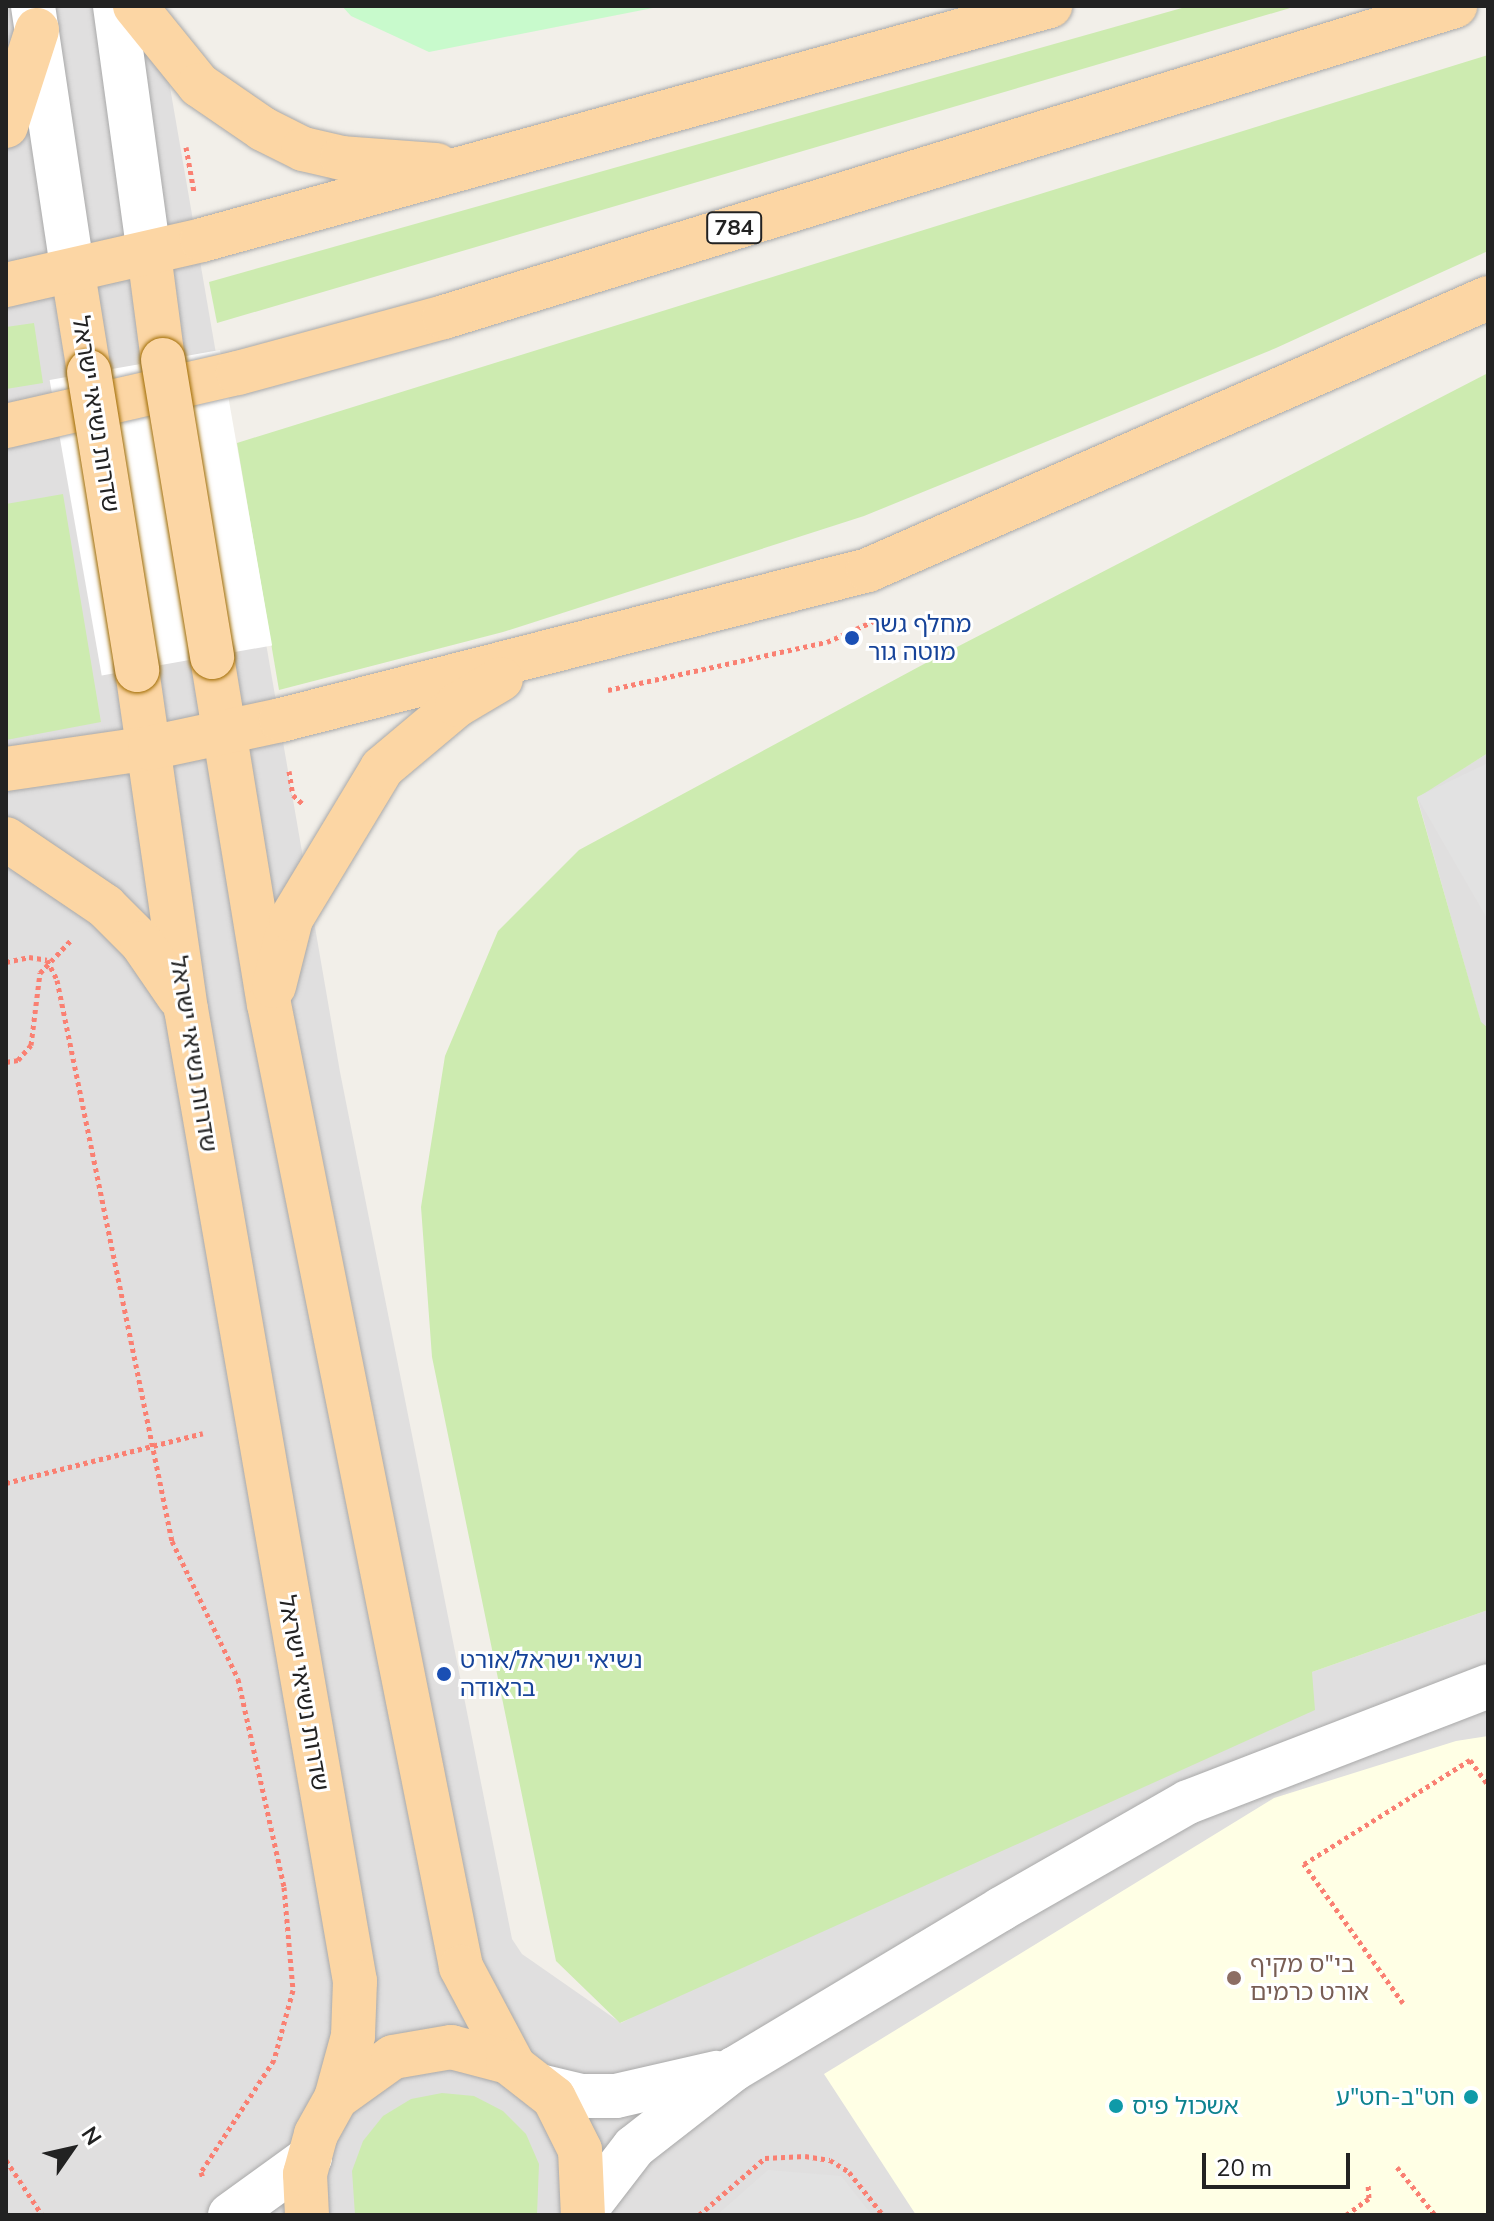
<!DOCTYPE html>
<meta charset="utf-8">
<style>
body{margin:0}
#map{position:relative;width:1494px;height:2221px;overflow:hidden;background:#f2efe9;font-family:Mulish,"Noto Sans Hebrew",sans-serif}
div>[style]{position:absolute}
.residential>*{inset:0;background:#e0dfdf}
.education>*{inset:0;background:#ffffe5}
.grass>*{inset:0;background:#cdebb0}
.park>*{inset:0;background:#c8facc}
.parking>*{inset:0;background:#e2e2e2}
.pier>*{inset:0;background:#fff;transform-origin:0 0}
.path>*{height:5px;margin-top:-2.5px;transform-origin:0;background:repeating-linear-gradient(90deg,#fa8072 0 4px,transparent 0 8px)}
.roads{filter:drop-shadow(0 0 2px #a9a9a9) drop-shadow(0 0 2px #a9a9a9)}
.minor>*{height:44px;margin:-22px;padding:0 22px;transform-origin:22px;border-radius:22px;background:#fff}
.major>*{height:44px;margin:-22px;padding:0 22px;transform-origin:22px;border-radius:22px;background:#fcd6a4}
.bridges{filter:drop-shadow(0 0 2px #a06b00) drop-shadow(0 0 2px #a06b00)}
.major-bridge>*{height:44px;margin:-22px;padding:0 22px;transform-origin:22px;border-radius:22px;background:#fcd6a4}
.dots>*{width:22px;height:22px;translate:-50% -50%;box-sizing:border-box;border:4px solid #fff;border-radius:50%}
span{translate:-50% -50%;white-space:nowrap;text-align:center;line-height:1.15;-webkit-text-stroke:6px #fff;paint-order:stroke}
.shield-label span{padding:2px 6px;background:#fff;border:2px solid;border-radius:6px;-webkit-text-stroke-width:0}
.shield-label{font-size:22px;color:#222;font-weight:700}
.street-label{font-size:24px;color:#222}
.transit-label{font-size:24px;color:#164399}
.left{translate:0 -50%;text-align:left}
.education-label{font-size:24px;color:#785e54}
.culture-label{font-size:24px;color:#0d838f}
.right{translate:-100% -50%;text-align:right}
.frame{position:absolute;inset:0;border:8px solid #222;pointer-events:none}
.north{position:absolute;left:32px;top:2109px;width:80px;height:80px;-webkit-text-stroke:6px #fff;paint-order:stroke;rotate:56deg;font-size:22px;font-weight:700;line-height:32px;text-align:center;color:#222}
.north::after{content:'';display:block;margin:auto;width:28px;height:36px;background:#222;clip-path:polygon(50% 0,100% 100%,50% 72%,0 100%)}
.scale{position:absolute;left:1202px;top:2153px;width:148px;height:36px;box-sizing:border-box;border:4px solid #222;border-top:0;padding-left:10px;font-size:24px;line-height:28px;white-space:nowrap;color:#222;-webkit-text-stroke:6px #fff;paint-order:stroke}
</style>
<div id="map">
<div class="residential">
<div style="clip-path:polygon(6px 6px,156px 6px,340px 1072px,512px 1939px,522px 1954px,621px 2023px,1312px 1672px,1488px 1610px,1488px 2215px,6px 2215px)"></div>
<div style="clip-path:polygon(1488px 753px,1488px 1048px,1417px 797px)"></div>
</div>
<div class="education">
<div style="clip-path:polygon(1488px 1736px,1488px 2215px,916px 2215px,824px 2074px,1274px 1798px,1456px 1741px)"></div>
</div>
<div class="grass">
<div style="clip-path:polygon(1189px 6px,1297px 6px,217px 323px,209px 282px)"></div>
<div style="clip-path:polygon(1488px 55px,1488px 251px,1276px 348px,864px 516px,503px 632px,279px 690px,237px 443px)"></div>
<div style="clip-path:polygon(34px 323px,43px 383px,6px 389px,6px 327px)"></div>
<div style="clip-path:polygon(1488px 373px,1488px 753px,1417px 798px,1481px 1022px,1488px 1028px,1488px 1610px,1312px 1672px,1315px 1710px,620px 2023px,556px 1961px,432px 1357px,421px 1207px,445px 1056px,498px 931px,579px 850px,924px 664px)"></div>
<div style="clip-path:polygon(63px 494px,101px 722px,6px 740px,6px 504px)"></div>
<div style="clip-path:polygon(442px 2093px,474px 2096px,503px 2111px,526px 2134px,539px 2164px,537px 2215px,355px 2215px,352px 2171px,363px 2141px,383px 2116px,411px 2099px)"></div>
</div>
<div class="park">
<div style="clip-path:polygon(342px 6px,663px 6px,429px 52px,351px 16px)"></div>
</div>
<div class="parking">
<div style="clip-path:polygon(1488px 763px,1488px 920px,1417px 797px)"></div>
<div style="clip-path:polygon(768px 2170px,841px 2176px,872px 2215px,717px 2215px)"></div>
</div>
<div class="pier">
<div style="left:220px;top:350px;width:300px;height:173px;rotate:80deg"></div>
</div>
<div class="path">
<div style="left:186px;top:147px;width:46px;rotate:79.9deg"></div>
<div style="left:608px;top:690px;width:224px;rotate:-12.4deg"></div>
<div style="left:827px;top:642px;width:54px;rotate:-24.2deg"></div>
<div style="left:289px;top:771px;width:24px;rotate:81deg"></div>
<div style="left:293px;top:795px;width:15px;rotate:42deg"></div>
<div style="left:6px;top:962px;width:24px;rotate:-12deg"></div>
<div style="left:29px;top:957px;width:18px;rotate:9deg"></div>
<div style="left:47px;top:960px;width:22px;rotate:63deg"></div>
<div style="left:57px;top:980px;width:573px;rotate:78.42deg"></div>
<div style="left:172px;top:1541px;width:153px;rotate:64.4deg"></div>
<div style="left:238px;top:1679px;width:213px;rotate:77.5deg"></div>
<div style="left:284px;top:1887px;width:103px;rotate:85deg"></div>
<div style="left:293px;top:1990px;width:73px;rotate:105.2deg"></div>
<div style="left:274px;top:2060px;width:134px;rotate:123.1deg"></div>
<div style="left:201px;top:2172px;width:6px;rotate:72deg"></div>
<div style="left:6px;top:1062px;width:12px;rotate:-9deg"></div>
<div style="left:18px;top:1060px;width:20px;rotate:-49deg"></div>
<div style="left:31px;top:1045px;width:73px;rotate:-82.9deg"></div>
<div style="left:40px;top:973px;width:45px;rotate:-46.8deg"></div>
<div style="left:6px;top:1483px;width:203px;rotate:-14.2deg"></div>
<div style="left:1403px;top:2003px;width:171px;rotate:-125.5deg"></div>
<div style="left:1304px;top:1864px;width:196px;rotate:-32.1deg"></div>
<div style="left:1470px;top:1760px;width:31px;rotate:54deg"></div>
<div style="left:6px;top:2160px;width:66px;rotate:56.8deg"></div>
<div style="left:1397px;top:2167px;width:61px;rotate:51.6deg"></div>
<div style="left:699px;top:2215px;width:87px;rotate:-40.8deg"></div>
<div style="left:765px;top:2158px;width:40px;rotate:-2.9deg"></div>
<div style="left:805px;top:2156px;width:25px;rotate:9deg"></div>
<div style="left:830px;top:2160px;width:22px;rotate:32deg"></div>
<div style="left:849px;top:2172px;width:55px;rotate:51.7deg"></div>
<div style="left:1346px;top:2215px;width:29px;rotate:-36deg"></div>
<div style="left:1369px;top:2198px;width:14px;rotate:-94deg"></div>
</div>
<div class="roads">
<div class="minor">
<div style="left:33px;top:6px;width:270px;rotate:81.5deg"></div>
<div style="left:115px;top:6px;width:250px;rotate:82.2deg"></div>
<div style="left:540px;top:2086px;width:42px;rotate:13.7deg"></div>
<div style="left:581px;top:2096px;width:35px"></div>
<div style="left:616px;top:2096px;width:103px;rotate:-13deg"></div>
<div style="left:584px;top:2212px;width:82px;rotate:-52.4deg"></div>
<div style="left:634px;top:2147px;width:127px;rotate:-38deg"></div>
<div style="left:734px;top:2069px;width:311px;rotate:-30.9deg"></div>
<div style="left:1001px;top:1909px;width:215px;rotate:-29.8deg"></div>
<div style="left:1188px;top:1802px;width:322px;rotate:-21.1deg"></div>
<div style="left:230px;top:2215px;width:99px;rotate:-35.9deg"></div>
</div>
<div class="major">
<div style="left:135px;top:6px;width:102px;rotate:51deg"></div>
<div style="left:199px;top:85px;width:78px;rotate:34.5deg"></div>
<div style="left:263px;top:129px;width:45px;rotate:26.6deg"></div>
<div style="left:303px;top:149px;width:40px;rotate:13deg"></div>
<div style="left:342px;top:158px;width:95px;rotate:4.2deg"></div>
<div style="left:6px;top:126px;width:101px;rotate:-72.1deg"></div>
<div style="left:149px;top:254px;width:107px;rotate:82.5deg"></div>
<div style="left:73px;top:273px;width:100px;rotate:80.8deg"></div>
<div style="left:6px;top:285px;width:201px;rotate:-12.9deg"></div>
<div style="left:202px;top:240px;width:880px;rotate:-15.43deg"></div>
<div style="left:6px;top:426px;width:238px;rotate:-12.9deg"></div>
<div style="left:238px;top:373px;width:213px;rotate:-15.2deg"></div>
<div style="left:444px;top:317px;width:1058px;rotate:-17.1deg"></div>
<div style="left:212px;top:657px;width:352px;rotate:80.7deg"></div>
<div style="left:269px;top:1004px;width:982px;rotate:78.72deg"></div>
<div style="left:461px;top:1967px;width:111px;rotate:62deg"></div>
<div style="left:137px;top:670px;width:343px;rotate:81.8deg"></div>
<div style="left:186px;top:1009px;width:987px;rotate:80.14deg"></div>
<div style="left:355px;top:1981px;width:55px;rotate:92.1deg"></div>
<div style="left:353px;top:2036px;width:64px;rotate:105.3deg"></div>
<div style="left:6px;top:769px;width:146px;rotate:-8.3deg"></div>
<div style="left:150px;top:748px;width:134px;rotate:-12.1deg"></div>
<div style="left:281px;top:720px;width:606px;rotate:-14.33deg"></div>
<div style="left:868px;top:570px;width:677px;rotate:-23.69deg"></div>
<div style="left:6px;top:839px;width:120px;rotate:34.1deg"></div>
<div style="left:105px;top:906px;width:52px;rotate:45deg"></div>
<div style="left:142px;top:943px;width:65px;rotate:55.6deg"></div>
<div style="left:274px;top:986px;width:69px;rotate:-75.8deg"></div>
<div style="left:291px;top:919px;width:176px;rotate:-58.9deg"></div>
<div style="left:382px;top:768px;width:98px;rotate:-40deg"></div>
<div style="left:457px;top:705px;width:51px;rotate:-30.6deg"></div>
<div style="left:307px;top:2215px;width:41px;rotate:-92.8deg"></div>
<div style="left:305px;top:2174px;width:41px;rotate:-74.6deg"></div>
<div style="left:316px;top:2134px;width:41px;rotate:-60.9deg"></div>
<div style="left:336px;top:2098px;width:70px;rotate:-35.7deg"></div>
<div style="left:393px;top:2057px;width:59px;rotate:-9.8deg"></div>
<div style="left:451px;top:2047px;width:59px;rotate:14.7deg"></div>
<div style="left:508px;top:2062px;width:58px;rotate:38deg"></div>
<div style="left:554px;top:2098px;width:58px;rotate:63.4deg"></div>
<div style="left:580px;top:2150px;width:65px;rotate:87.4deg"></div>
</div>
</div>
<div class="bridges">
<div class="major-bridge">
<div style="left:163px;top:360px;width:301px;rotate:80.6deg"></div>
<div style="left:89px;top:372px;width:302px;rotate:80.8deg"></div>
</div>
</div>
<div class="dots">
<div style="left:852px;top:638px;background:#1a4fb4"></div>
<div style="left:444px;top:1674px;background:#1a4fb4"></div>
<div style="left:1234px;top:1978px;background:#8d6e63"></div>
<div style="left:1471px;top:2097px;background:#0f9aa8"></div>
<div style="left:1116px;top:2106px;background:#0f9aa8"></div>
</div>
<div class="shield-label">
<span style="left:734px;top:228px">784</span>
</div>
<div class="street-label">
<span style="left:96px;top:414px;rotate:81deg">שדרות נשיאי ישראל</span>
<span style="left:194px;top:1054px;rotate:81deg">שדרות נשיאי ישראל</span>
<span style="left:304px;top:1693px;rotate:80deg">שדרות נשיאי ישראל</span>
</div>
<div class="transit-label">
<span class="left" style="left:868px;top:638px">מחלף גשר<br>מוטה גור</span>
<span class="left" style="left:460px;top:1674px">נשיאי ישראל/אורט<br>בראודה</span>
</div>
<div class="education-label">
<span class="left" style="left:1250px;top:1978px">בי"ס מקיף<br>אורט כרמים</span>
</div>
<div class="culture-label">
<span class="right" style="left:1455px;top:2097px">חט"ב-חט"ע</span>
<span class="left" style="left:1132px;top:2106px">אשכול פיס</span>
</div>
<div class="frame"></div>
<div class="north">N</div>
<div class="scale">20 m</div>
</div>
